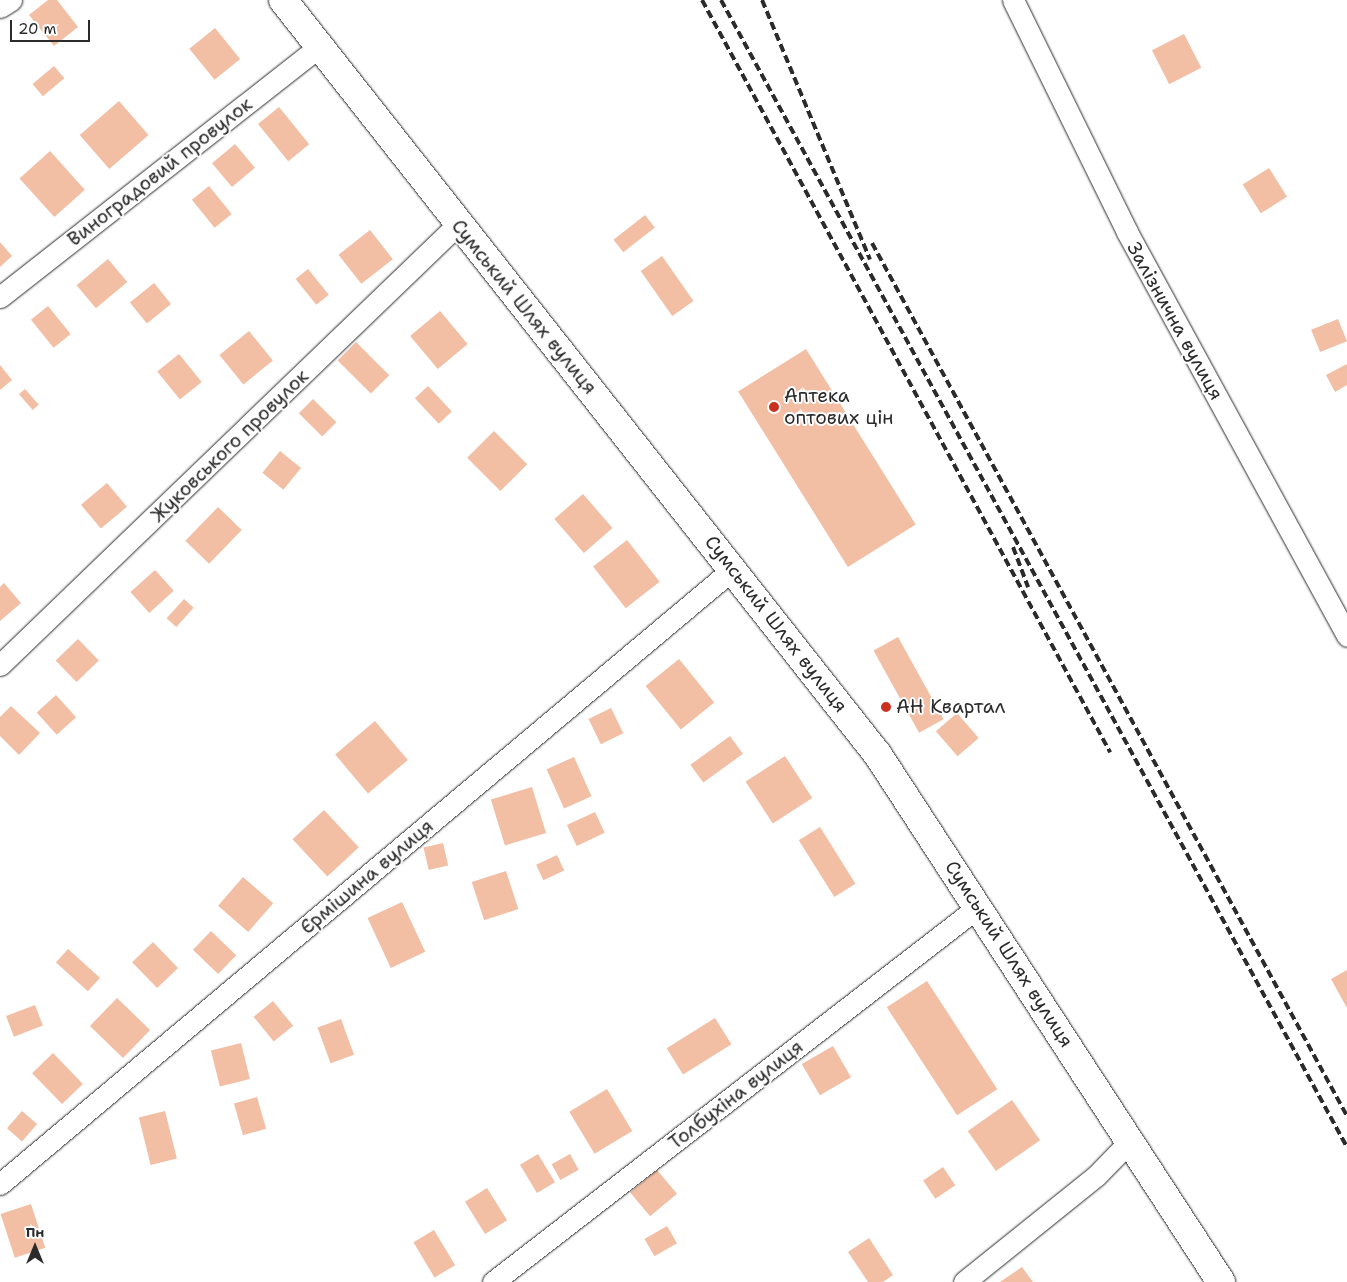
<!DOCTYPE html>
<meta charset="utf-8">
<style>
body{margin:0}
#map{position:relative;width:1347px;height:1282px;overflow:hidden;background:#fff;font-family:"Shantell Sans",sans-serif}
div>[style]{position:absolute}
.building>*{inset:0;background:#f2bea4;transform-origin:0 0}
.roads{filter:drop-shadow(0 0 1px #2b2b2b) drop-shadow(0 0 1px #2b2b2b)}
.street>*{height:21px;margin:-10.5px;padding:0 10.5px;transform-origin:10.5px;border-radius:10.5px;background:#fff}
.secondary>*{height:28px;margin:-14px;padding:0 14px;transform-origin:14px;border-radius:14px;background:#fff}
.rail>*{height:4px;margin-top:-2px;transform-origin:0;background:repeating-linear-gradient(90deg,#2b2b2b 0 8px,transparent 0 12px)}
.dots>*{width:14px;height:14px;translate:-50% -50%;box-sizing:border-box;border:2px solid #fff;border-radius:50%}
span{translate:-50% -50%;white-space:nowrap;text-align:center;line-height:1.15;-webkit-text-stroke:4px #fff;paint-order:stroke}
.street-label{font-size:19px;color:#2b2b2b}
.poi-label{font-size:19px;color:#2b2b2b}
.left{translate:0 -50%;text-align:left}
.north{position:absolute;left:10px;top:1222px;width:50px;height:50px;-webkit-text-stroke:4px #fff;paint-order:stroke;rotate:0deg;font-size:14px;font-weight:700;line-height:20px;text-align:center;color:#2b2b2b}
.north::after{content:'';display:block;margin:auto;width:18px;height:22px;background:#2b2b2b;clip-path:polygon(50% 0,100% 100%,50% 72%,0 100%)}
.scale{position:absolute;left:10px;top:20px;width:80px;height:22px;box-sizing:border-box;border:2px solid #2b2b2b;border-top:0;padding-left:6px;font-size:15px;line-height:18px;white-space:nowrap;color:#2b2b2b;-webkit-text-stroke:4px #fff;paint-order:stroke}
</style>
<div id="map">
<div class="building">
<div style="clip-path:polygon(48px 0,57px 0,78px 27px,54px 46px,29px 15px)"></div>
<div style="left:215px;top:28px;width:40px;height:33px;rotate:51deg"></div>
<div style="left:1184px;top:34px;width:38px;height:36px;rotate:63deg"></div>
<div style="left:54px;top:66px;width:16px;height:28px;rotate:50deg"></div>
<div style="left:119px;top:101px;width:45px;height:52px;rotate:49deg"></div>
<div style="left:279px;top:107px;width:48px;height:27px;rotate:51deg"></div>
<div style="left:235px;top:144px;width:31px;height:30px;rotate:50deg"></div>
<div style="left:50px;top:151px;width:52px;height:41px;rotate:48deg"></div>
<div style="left:1269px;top:168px;width:34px;height:31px;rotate:58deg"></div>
<div style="left:209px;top:186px;width:36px;height:22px;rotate:51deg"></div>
<div style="left:645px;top:215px;width:16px;height:40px;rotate:52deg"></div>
<div style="left:370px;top:230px;width:37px;height:40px;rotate:52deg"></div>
<div style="clip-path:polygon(0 242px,12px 256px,0 267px)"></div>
<div style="left:662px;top:256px;width:55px;height:26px;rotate:55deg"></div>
<div style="left:108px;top:259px;width:30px;height:41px;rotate:50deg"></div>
<div style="left:308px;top:269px;width:33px;height:16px;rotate:51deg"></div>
<div style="left:154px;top:283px;width:27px;height:31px;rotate:51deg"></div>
<div style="left:48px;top:306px;width:36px;height:22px;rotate:51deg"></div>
<div style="left:440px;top:311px;width:43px;height:39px;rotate:50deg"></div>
<div style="left:1338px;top:319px;width:24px;height:29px;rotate:68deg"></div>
<div style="left:249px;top:331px;width:38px;height:38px;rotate:51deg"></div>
<div style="left:356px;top:342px;width:47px;height:26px;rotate:45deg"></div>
<div style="left:806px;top:349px;width:207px;height:80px;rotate:58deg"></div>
<div style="left:179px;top:354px;width:36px;height:28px;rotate:51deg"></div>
<div style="clip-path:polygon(1347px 364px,1347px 385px,1335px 392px,1326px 375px)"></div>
<div style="clip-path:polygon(0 365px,12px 380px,0 390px)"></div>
<div style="left:428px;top:386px;width:35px;height:18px;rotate:47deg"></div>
<div style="left:25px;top:389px;width:21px;height:8px;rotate:49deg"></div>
<div style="left:313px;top:399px;width:33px;height:20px;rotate:45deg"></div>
<div style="left:494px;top:431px;width:47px;height:38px;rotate:45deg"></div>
<div style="left:280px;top:451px;width:27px;height:28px;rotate:39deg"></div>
<div style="left:107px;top:483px;width:31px;height:34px;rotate:50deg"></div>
<div style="left:583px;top:494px;width:45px;height:38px;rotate:49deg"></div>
<div style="left:218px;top:507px;width:33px;height:47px;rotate:44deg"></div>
<div style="left:627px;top:540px;width:53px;height:43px;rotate:52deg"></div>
<div style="left:155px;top:570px;width:28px;height:33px;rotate:48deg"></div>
<div style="clip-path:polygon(4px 583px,21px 603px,0 621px,0 587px)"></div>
<div style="left:184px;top:599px;width:13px;height:26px;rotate:42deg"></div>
<div style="left:898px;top:637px;width:94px;height:28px;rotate:61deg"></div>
<div style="left:78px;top:639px;width:30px;height:31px;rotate:46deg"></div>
<div style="left:679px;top:659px;width:56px;height:43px;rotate:51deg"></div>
<div style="left:56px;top:695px;width:30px;height:26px;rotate:48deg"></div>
<div style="clip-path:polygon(11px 706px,40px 733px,19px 755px,0 736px,0 717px)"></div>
<div style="left:611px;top:708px;width:28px;height:25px;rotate:64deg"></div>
<div style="left:957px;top:713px;width:33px;height:28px;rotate:49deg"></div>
<div style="left:375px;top:721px;width:51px;height:52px;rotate:50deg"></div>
<div style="left:730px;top:736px;width:22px;height:49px;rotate:54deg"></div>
<div style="left:785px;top:756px;width:50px;height:47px;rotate:57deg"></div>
<div style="left:574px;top:757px;width:43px;height:30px;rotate:66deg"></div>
<div style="left:532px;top:787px;width:48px;height:43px;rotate:73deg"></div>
<div style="left:324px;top:810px;width:51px;height:43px;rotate:47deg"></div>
<div style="left:595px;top:812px;width:23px;height:31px;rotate:65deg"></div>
<div style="left:820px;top:827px;width:67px;height:25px;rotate:58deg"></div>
<div style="left:443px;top:843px;width:23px;height:20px;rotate:77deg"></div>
<div style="left:557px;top:855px;width:17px;height:23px;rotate:65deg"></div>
<div style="left:506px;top:871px;width:40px;height:36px;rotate:72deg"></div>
<div style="left:243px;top:877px;width:40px;height:38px;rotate:41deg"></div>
<div style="left:402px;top:902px;width:55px;height:38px;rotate:65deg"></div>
<div style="left:211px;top:931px;width:35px;height:26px;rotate:44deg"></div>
<div style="left:153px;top:942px;width:36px;height:29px;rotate:46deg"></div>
<div style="left:68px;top:949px;width:43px;height:18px;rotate:42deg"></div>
<div style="clip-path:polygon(1347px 970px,1347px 1008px,1331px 979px)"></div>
<div style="left:927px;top:981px;width:129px;height:48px;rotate:57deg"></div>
<div style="left:117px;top:998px;width:46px;height:39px;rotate:44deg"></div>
<div style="left:273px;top:1001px;width:32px;height:25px;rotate:51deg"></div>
<div style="left:35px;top:1005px;width:22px;height:31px;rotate:69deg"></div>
<div style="left:715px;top:1018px;width:31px;height:57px;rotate:58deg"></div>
<div style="left:341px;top:1019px;width:38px;height:25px;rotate:70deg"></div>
<div style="left:241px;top:1043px;width:37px;height:31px;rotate:76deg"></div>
<div style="left:833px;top:1046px;width:36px;height:36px;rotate:60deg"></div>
<div style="left:53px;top:1053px;width:43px;height:29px;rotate:46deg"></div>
<div style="left:607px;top:1089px;width:49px;height:44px;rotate:59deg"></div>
<div style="left:257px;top:1097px;width:33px;height:24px;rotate:74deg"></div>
<div style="left:1012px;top:1100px;width:49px;height:54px;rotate:55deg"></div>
<div style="left:22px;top:1111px;width:20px;height:23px;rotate:41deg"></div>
<div style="left:165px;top:1111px;width:49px;height:27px;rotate:76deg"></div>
<div style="left:538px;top:1154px;width:33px;height:21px;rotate:59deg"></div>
<div style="left:570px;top:1154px;width:18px;height:21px;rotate:61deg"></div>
<div style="left:943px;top:1167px;width:22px;height:24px;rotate:56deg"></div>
<div style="left:657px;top:1170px;width:31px;height:35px;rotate:50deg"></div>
<div style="left:487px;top:1188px;width:38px;height:26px;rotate:58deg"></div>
<div style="left:31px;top:1204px;width:46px;height:32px;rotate:72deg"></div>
<div style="left:667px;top:1226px;width:20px;height:26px;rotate:60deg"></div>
<div style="left:434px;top:1230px;width:41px;height:24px;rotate:59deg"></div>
<div style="clip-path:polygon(869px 1238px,893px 1275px,883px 1282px,868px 1282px,848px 1252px)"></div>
<div style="clip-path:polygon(1022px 1267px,1033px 1282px,1000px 1282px)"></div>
</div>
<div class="roads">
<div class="street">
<div style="left:1013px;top:0;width:258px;rotate:63.8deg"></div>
<div style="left:1127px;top:232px;width:460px;rotate:61.4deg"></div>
<div style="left:0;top:7px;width:13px;rotate:-32deg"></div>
<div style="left:0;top:297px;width:405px;rotate:-38.1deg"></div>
<div style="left:0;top:665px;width:634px;rotate:-43.91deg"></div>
<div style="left:0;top:1184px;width:957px;rotate:-40deg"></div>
<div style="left:493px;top:1282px;width:613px;rotate:-37.71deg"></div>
<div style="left:964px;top:1282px;width:169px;rotate:-38.8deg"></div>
<div style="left:1096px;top:1176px;width:50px;rotate:-45.8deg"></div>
</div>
<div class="secondary">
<div style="left:283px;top:0;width:961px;rotate:51.76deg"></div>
<div style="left:878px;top:755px;width:629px;rotate:56.94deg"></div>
</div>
</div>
<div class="rail">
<div style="left:702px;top:0;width:856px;rotate:61.52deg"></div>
<div style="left:721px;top:0;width:1307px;rotate:61.38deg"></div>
<div style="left:762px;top:0;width:281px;rotate:67.4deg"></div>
<div style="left:872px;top:243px;width:994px;rotate:61.45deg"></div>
<div style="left:1013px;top:547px;width:43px;rotate:69.4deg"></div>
</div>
<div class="dots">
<div style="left:774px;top:407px;background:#c8321e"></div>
<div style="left:886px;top:707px;background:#c8321e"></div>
</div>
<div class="street-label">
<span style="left:160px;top:172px;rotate:-38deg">Виноградовий провулок</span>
<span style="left:524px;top:307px;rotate:51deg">Сумський Шлях вулиця</span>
<span style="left:1175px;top:321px;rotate:61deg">Залізнична вулиця</span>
<span style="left:230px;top:446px;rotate:-44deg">Жуковського провулок</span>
<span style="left:776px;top:624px;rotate:52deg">Сумський Шлях вулиця</span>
<span style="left:367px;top:877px;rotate:-40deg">Єрмішина вулиця</span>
<span style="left:1009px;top:954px;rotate:57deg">Сумський Шлях вулиця</span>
<span style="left:736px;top:1095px;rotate:-38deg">Толбухіна вулиця</span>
</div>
<div class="poi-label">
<span class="left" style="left:784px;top:407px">Аптека<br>оптових цін</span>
<span class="left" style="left:896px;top:707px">АН Квартал</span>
</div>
<div class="north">Пн</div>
<div class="scale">20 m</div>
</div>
